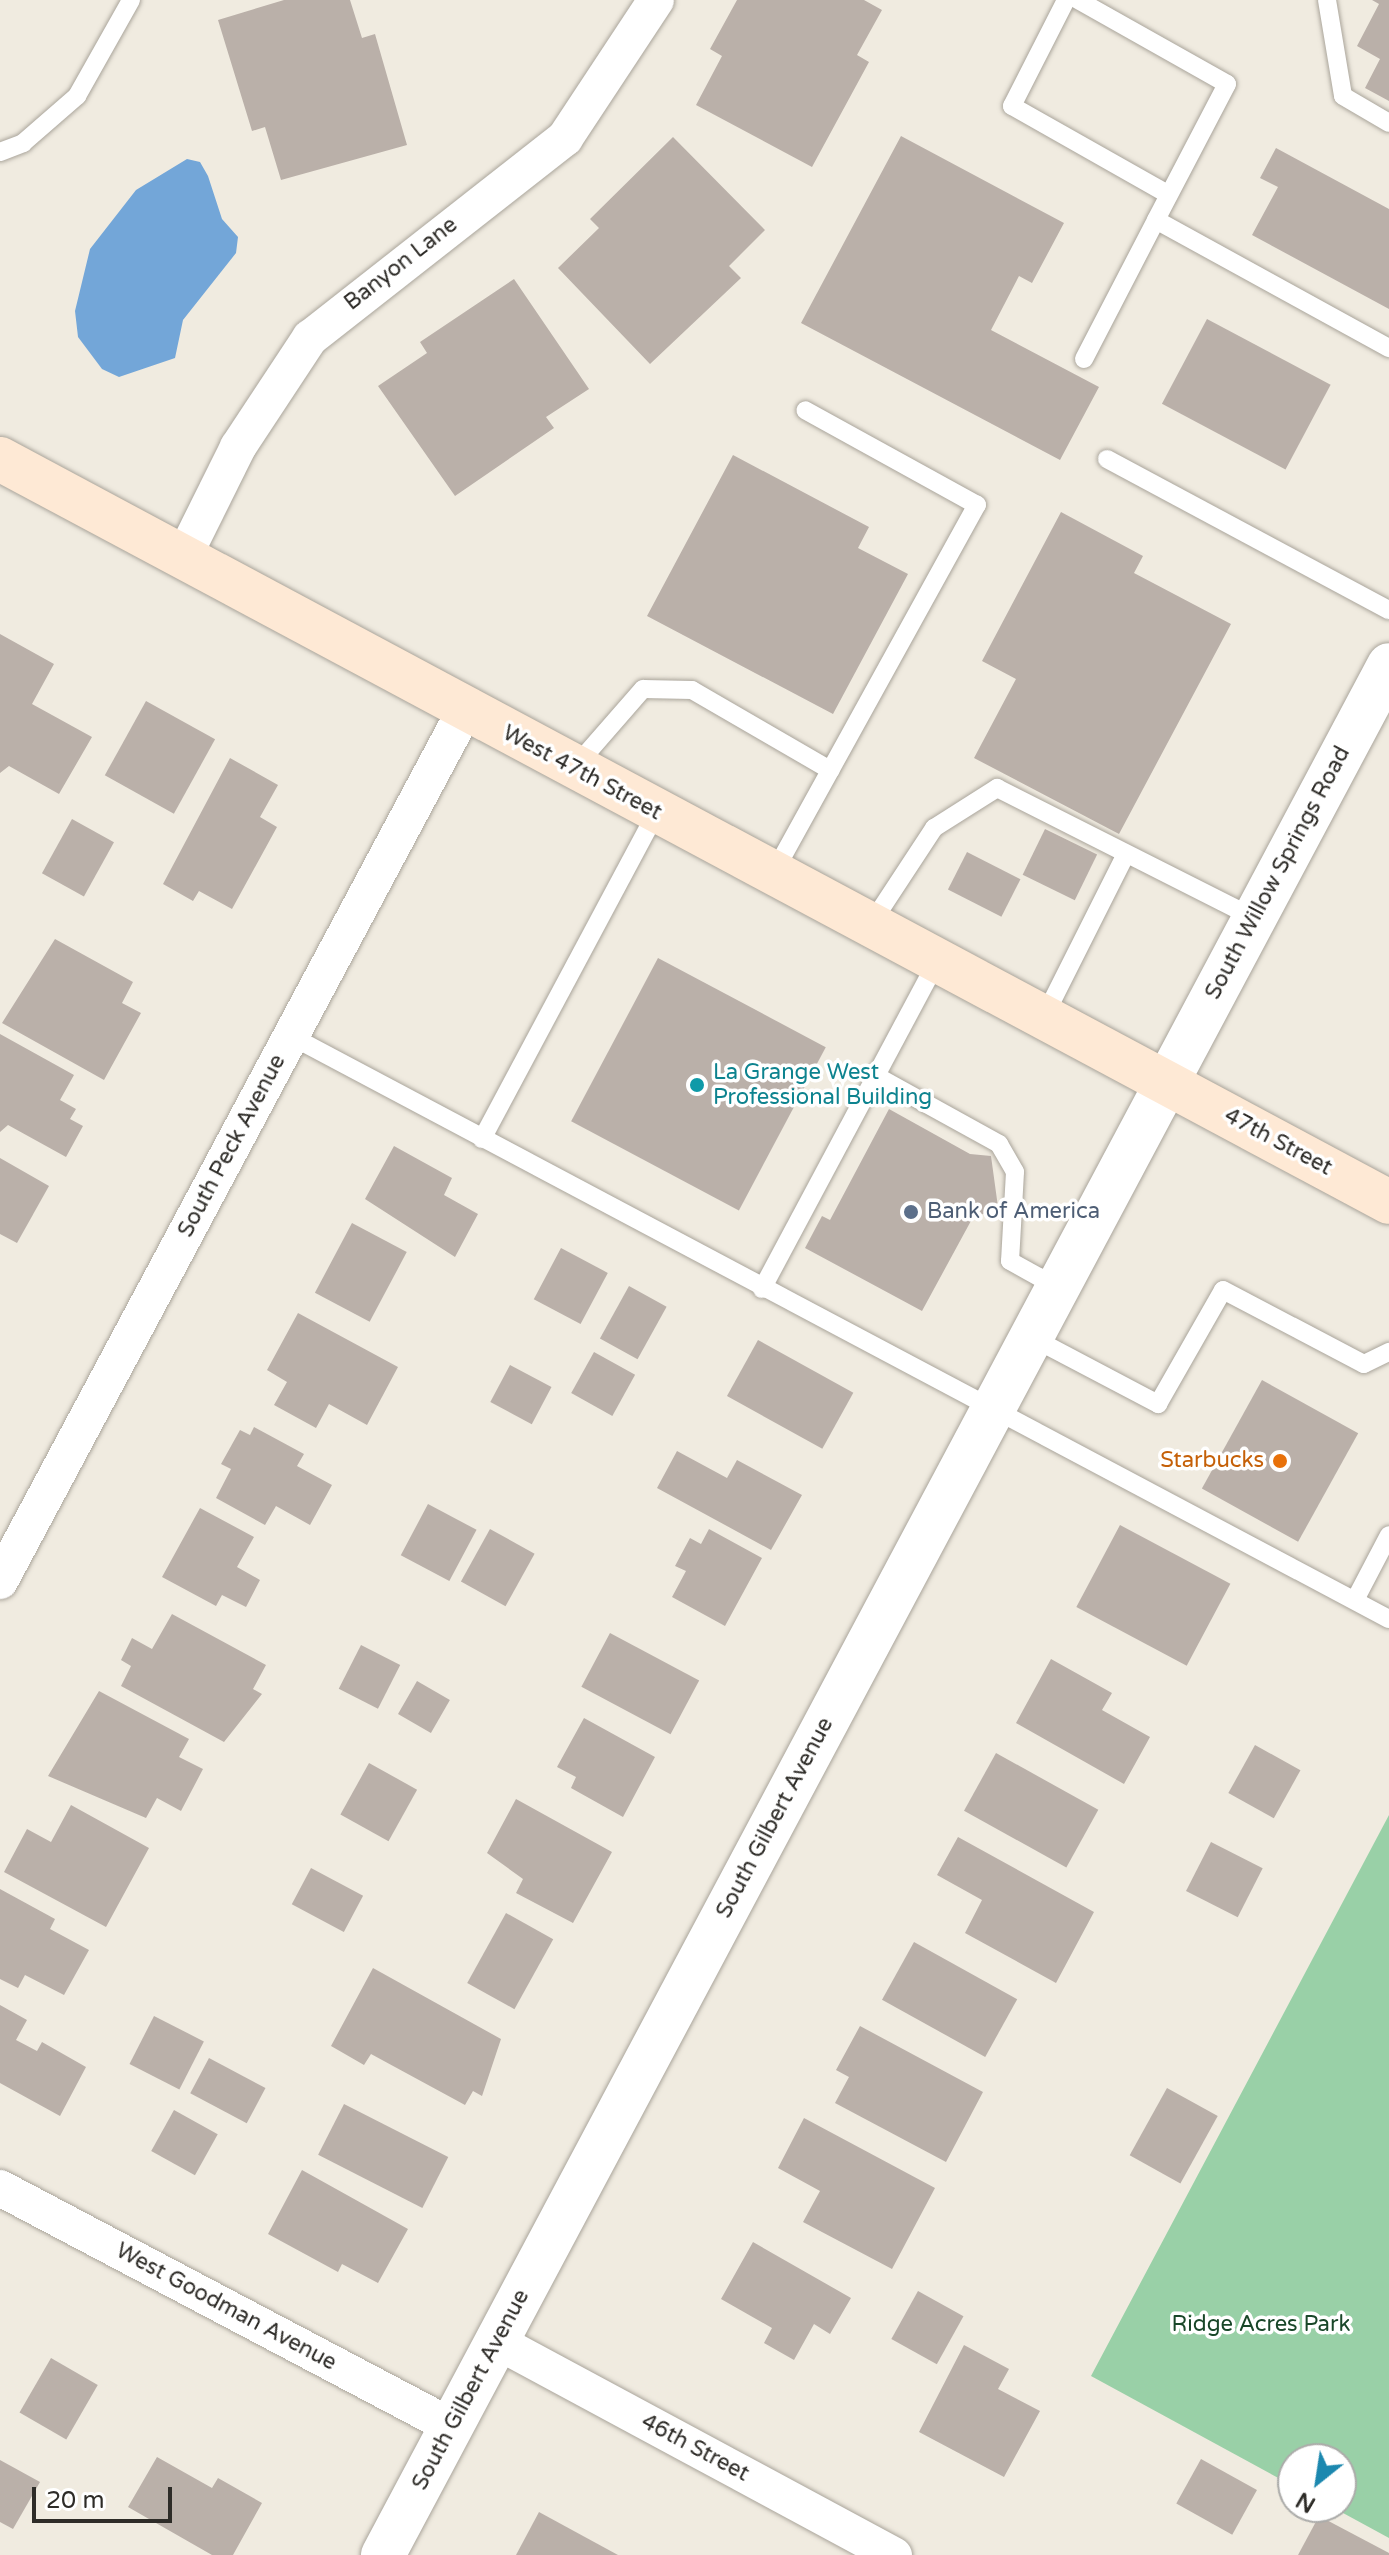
<!DOCTYPE html>
<style>
body{margin:0}
#map{position:relative;width:1389px;height:2555px;overflow:hidden;background:#f0ebe0;font-family:"Varela Round",sans-serif}
div>[style]{position:absolute}
.green>*{inset:0;background:#99d0a7}
.water>*{inset:0;background:#73a6d8}
.building>*{inset:0;background:#bab0a9;transform-origin:0 0}
.roads{filter:drop-shadow(0 0 2px #aaa59b) drop-shadow(0 0 2px #aaa59b)}
.service>*{height:18px;margin:-9px;padding:0 9px;transform-origin:9px;border-radius:9px;background:#fff}
.minor>*{height:36px;margin:-18px;padding:0 18px;transform-origin:18px;border-radius:18px;background:#fff}
.tertiary>*{height:44px;margin:-22px;padding:0 22px;transform-origin:22px;border-radius:22px;background:#fff}
.secondary>*{height:44px;margin:-22px;padding:0 22px;transform-origin:22px;border-radius:22px;background:#fee9d5}
.dots>*{width:22px;height:22px;translate:-50% -50%;box-sizing:border-box;border:4px solid #fff;border-radius:50%}
span{translate:-50% -50%;white-space:nowrap;text-align:center;line-height:1.15;-webkit-text-stroke:7px #fff;paint-order:stroke}
.street-label{font-size:22px;color:#2e2c28}
.culture-label{font-size:22px;color:#0d838f}
.left{translate:0 -50%;text-align:left}
.service-label{font-size:22px;color:#4e5e75}
.food-label{font-size:22px;color:#c56008}
.right{translate:-100% -50%;text-align:right}
.park-label{font-size:22px;color:#194729}
.north{position:absolute;left:1277px;top:2443px;width:80px;height:80px;box-sizing:border-box;background:#fff;border:2px solid #ababa9;border-radius:50%;rotate:210deg;font-size:22px;font-weight:700;line-height:32px;text-align:center;color:#2e2c28}
.north::after{content:'';display:block;margin:auto;width:28px;height:36px;background:#1c88af;clip-path:polygon(50% 0,100% 100%,50% 72%,0 100%)}
.scale{position:absolute;left:32px;top:2487px;width:140px;height:36px;box-sizing:border-box;border:4px solid #2e2c28;border-top:0;padding-left:10px;font-size:24px;line-height:28px;white-space:nowrap;color:#2e2c28;-webkit-text-stroke:6px #fff;paint-order:stroke}
</style>
<div id="map">
<div class="green">
<div style="clip-path:polygon(1389px 1815px,1389px 2538px,1332px 2507px,1341px 2507px,1341px 2459px,1293px 2459px,1293px 2486px,1091px 2376px)"></div>
</div>
<div class="water">
<div style="clip-path:polygon(187px 159px,200px 162px,208px 176px,222px 219px,238px 237px,236px 253px,183px 320px,175px 358px,119px 377px,102px 369px,78px 337px,75px 311px,90px 249px,136px 190px)"></div>
</div>
<div class="building">
<div style="clip-path:polygon(284px 0,350px 0,362px 38px,375px 34px,407px 145px,281px 180px,265px 127px,252px 131px,218px 20px)"></div>
<div style="clip-path:polygon(737px 0,864px 0,882px 10px,857px 55px,869px 62px,812px 167px,696px 105px,722px 56px,710px 49px)"></div>
<div style="clip-path:polygon(1372px 0,1389px 0,1389px 101px,1365px 88px,1380px 59px,1357px 46px,1379px 4px)"></div>
<div style="clip-path:polygon(901px 136px,1064px 223px,1032px 283px,1019px 276px,991px 330px,1099px 387px,1060px 460px,801px 323px)"></div>
<div style="clip-path:polygon(673px 137px,765px 230px,729px 266px,741px 278px,650px 364px,558px 268px,599px 228px,590px 219px)"></div>
<div style="clip-path:polygon(1276px 148px,1389px 209px,1389px 309px,1252px 235px,1278px 187px,1260px 178px)"></div>
<div style="clip-path:polygon(514px 279px,589px 389px,546px 417px,554px 428px,455px 496px,378px 386px,427px 353px,420px 342px)"></div>
<div style="left:1207px;top:319px;width:140px;height:96px;rotate:28deg"></div>
<div style="clip-path:polygon(733px 455px,869px 527px,858px 548px,908px 574px,833px 714px,647px 616px)"></div>
<div style="clip-path:polygon(1061px 512px,1143px 556px,1134px 573px,1231px 624px,1119px 834px,974px 758px,1016px 679px,982px 661px)"></div>
<div style="clip-path:polygon(0 634px,54px 664px,32px 704px,92px 737px,59px 794px,9px 766px,0 773px)"></div>
<div style="left:146px;top:701px;width:79px;height:85px;rotate:29deg"></div>
<div style="clip-path:polygon(230px 758px,278px 785px,260px 817px,277px 827px,232px 909px,199px 891px,193px 901px,163px 884px)"></div>
<div style="left:72px;top:819px;width:48px;height:62px;rotate:29deg"></div>
<div style="left:1045px;top:829px;width:58px;height:51px;rotate:26deg"></div>
<div style="left:967px;top:852px;width:60px;height:42px;rotate:27deg"></div>
<div style="clip-path:polygon(55px 939px,133px 982px,122px 1003px,141px 1013px,104px 1080px,2px 1023px)"></div>
<div style="left:658px;top:958px;width:190px;height:185px;rotate:28deg"></div>
<div style="clip-path:polygon(0 1034px,74px 1075px,60px 1100px,76px 1109px,70px 1119px,83px 1126px,66px 1157px,8px 1125px,0 1132px)"></div>
<div style="clip-path:polygon(889px 1109px,970px 1154px,991px 1156px,998px 1207px,972px 1219px,922px 1311px,805px 1248px,822px 1216px,830px 1220px)"></div>
<div style="clip-path:polygon(394px 1146px,452px 1178px,444px 1195px,478px 1214px,455px 1257px,365px 1199px)"></div>
<div style="clip-path:polygon(0 1158px,49px 1186px,17px 1243px,0 1234px)"></div>
<div style="left:352px;top:1223px;width:62px;height:79px;rotate:28deg"></div>
<div style="left:561px;top:1248px;width:53px;height:58px;rotate:28deg"></div>
<div style="left:629px;top:1286px;width:43px;height:60px;rotate:29deg"></div>
<div style="clip-path:polygon(298px 1313px,398px 1367px,367px 1425px,329px 1404px,316px 1428px,274px 1405px,287px 1382px,267px 1370px)"></div>
<div style="left:758px;top:1340px;width:109px;height:64px;rotate:29deg"></div>
<div style="left:594px;top:1352px;width:47px;height:47px;rotate:29deg"></div>
<div style="left:510px;top:1365px;width:47px;height:42px;rotate:28deg"></div>
<div style="left:1262px;top:1380px;width:110px;height:124px;rotate:29deg"></div>
<div style="clip-path:polygon(254px 1427px,304px 1454px,297px 1466px,332px 1485px,310px 1525px,276px 1506px,265px 1525px,216px 1498px,231px 1469px,221px 1464px,240px 1430px,250px 1435px)"></div>
<div style="clip-path:polygon(677px 1451px,727px 1478px,737px 1460px,802px 1495px,771px 1550px,657px 1488px)"></div>
<div style="left:428px;top:1504px;width:55px;height:58px;rotate:28deg"></div>
<div style="clip-path:polygon(200px 1508px,254px 1537px,237px 1567px,260px 1580px,246px 1607px,222px 1595px,216px 1606px,162px 1577px)"></div>
<div style="left:1120px;top:1525px;width:125px;height:93px;rotate:28deg"></div>
<div style="left:490px;top:1529px;width:51px;height:60px;rotate:29deg"></div>
<div style="clip-path:polygon(709px 1529px,762px 1558px,725px 1626px,672px 1597px,686px 1571px,675px 1566px,690px 1538px,701px 1544px)"></div>
<div style="clip-path:polygon(172px 1614px,266px 1665px,253px 1689px,262px 1694px,224px 1742px,121px 1686px,131px 1666px,121px 1660px,132px 1638px,152px 1649px)"></div>
<div style="left:610px;top:1633px;width:101px;height:61px;rotate:28deg"></div>
<div style="left:361px;top:1645px;width:44px;height:49px;rotate:27deg"></div>
<div style="clip-path:polygon(1051px 1659px,1112px 1693px,1102px 1710px,1150px 1737px,1124px 1784px,1016px 1723px)"></div>
<div style="left:417px;top:1681px;width:38px;height:38px;rotate:30deg"></div>
<div style="clip-path:polygon(99px 1691px,189px 1739px,179px 1757px,203px 1769px,181px 1811px,157px 1798px,146px 1818px,48px 1776px)"></div>
<div style="clip-path:polygon(584px 1718px,655px 1757px,623px 1817px,571px 1788px,576px 1777px,557px 1767px)"></div>
<div style="left:1255px;top:1745px;width:52px;height:55px;rotate:29deg"></div>
<div style="left:996px;top:1753px;width:117px;height:66px;rotate:29deg"></div>
<div style="left:369px;top:1763px;width:55px;height:59px;rotate:29deg"></div>
<div style="clip-path:polygon(516px 1799px,612px 1852px,573px 1923px,516px 1893px,523px 1879px,487px 1853px)"></div>
<div style="clip-path:polygon(71px 1805px,149px 1848px,106px 1927px,4px 1872px,27px 1829px,51px 1842px)"></div>
<div style="clip-path:polygon(958px 1837px,1094px 1912px,1056px 1983px,965px 1933px,982px 1900px,937px 1875px)"></div>
<div style="left:1211px;top:1842px;width:58px;height:55px;rotate:27deg"></div>
<div style="left:311px;top:1868px;width:59px;height:41px;rotate:28deg"></div>
<div style="clip-path:polygon(0 1889px,55px 1919px,50px 1929px,89px 1950px,64px 1995px,25px 1975px,18px 1988px,0 1979px)"></div>
<div style="left:506px;top:1913px;width:54px;height:80px;rotate:29deg"></div>
<div style="left:914px;top:1942px;width:118px;height:66px;rotate:29deg"></div>
<div style="clip-path:polygon(373px 1968px,501px 2039px,482px 2096px,473px 2091px,465px 2105px,371px 2054px,364px 2065px,331px 2046px)"></div>
<div style="clip-path:polygon(0 2005px,27px 2020px,16px 2040px,37px 2051px,42px 2042px,86px 2067px,60px 2116px,0 2083px)"></div>
<div style="left:154px;top:2016px;width:56px;height:54px;rotate:27deg"></div>
<div style="clip-path:polygon(860px 2026px,983px 2092px,946px 2162px,835px 2103px,849px 2077px,836px 2070px)"></div>
<div style="left:209px;top:2058px;width:64px;height:40px;rotate:28deg"></div>
<div style="left:1167px;top:2088px;width:58px;height:77px;rotate:29deg"></div>
<div style="left:344px;top:2104px;width:117px;height:57px;rotate:27deg"></div>
<div style="left:174px;top:2110px;width:50px;height:47px;rotate:29deg"></div>
<div style="clip-path:polygon(804px 2118px,935px 2188px,892px 2269px,803px 2222px,820px 2191px,778px 2168px)"></div>
<div style="clip-path:polygon(302px 2170px,408px 2229px,378px 2283px,342px 2264px,338px 2272px,268px 2234px)"></div>
<div style="clip-path:polygon(753px 2242px,851px 2298px,830px 2334px,814px 2324px,794px 2360px,764px 2343px,772px 2328px,721px 2299px)"></div>
<div style="left:918px;top:2291px;width:52px;height:55px;rotate:29deg"></div>
<div style="clip-path:polygon(964px 2345px,1009px 2369px,998px 2389px,1040px 2411px,1004px 2477px,919px 2432px)"></div>
<div style="left:51px;top:2358px;width:54px;height:63px;rotate:30deg"></div>
<div style="clip-path:polygon(157px 2457px,212px 2488px,218px 2478px,262px 2503px,233px 2555px,212px 2555px,128px 2507px)"></div>
<div style="left:1201px;top:2459px;width:64px;height:51px;rotate:29deg"></div>
<div style="clip-path:polygon(0 2460px,40px 2482px,13px 2529px,0 2522px)"></div>
<div style="clip-path:polygon(539px 2512px,618px 2555px,516px 2555px)"></div>
<div style="clip-path:polygon(1319px 2516px,1389px 2553px,1389px 2555px,1298px 2555px)"></div>
</div>
<div class="roads">
<div class="service">
<div style="left:1066px;top:0;width:119px;rotate:117deg"></div>
<div style="left:1012px;top:106px;width:180px;rotate:29.5deg"></div>
<div style="left:1078px;top:0;width:171px;rotate:29.4deg"></div>
<div style="left:1227px;top:84px;width:153px;rotate:117.6deg"></div>
<div style="left:1327px;top:0;width:97px;rotate:80.5deg"></div>
<div style="left:1343px;top:96px;width:53px;rotate:30.4deg"></div>
<div style="left:0;top:152px;width:25px;rotate:-21deg"></div>
<div style="left:23px;top:143px;width:72px;rotate:-41deg"></div>
<div style="left:77px;top:96px;width:110px;rotate:-60.6deg"></div>
<div style="left:1084px;top:359px;width:157px;rotate:-62.6deg"></div>
<div style="left:1156px;top:220px;width:266px;rotate:28.8deg"></div>
<div style="left:1107px;top:459px;width:320px;rotate:28.2deg"></div>
<div style="left:574px;top:768px;width:105px;rotate:-48.9deg"></div>
<div style="left:643px;top:689px;width:49px;rotate:1.2deg"></div>
<div style="left:692px;top:690px;width:160px;rotate:30.1deg"></div>
<div style="left:773px;top:874px;width:422px;rotate:-61.1deg"></div>
<div style="left:977px;top:505px;width:196px;rotate:-151.1deg"></div>
<div style="left:871px;top:924px;width:115px;rotate:-56.7deg"></div>
<div style="left:934px;top:828px;width:75px;rotate:-32.4deg"></div>
<div style="left:997px;top:788px;width:288px;rotate:26.8deg"></div>
<div style="left:1044px;top:1017px;width:182px;rotate:-63.3deg"></div>
<div style="left:291px;top:1036px;width:1243px;rotate:27.97deg"></div>
<div style="left:876px;top:1076px;width:141px;rotate:28.9deg"></div>
<div style="left:999px;top:1144px;width:32px;rotate:60deg"></div>
<div style="left:1015px;top:1172px;width:89px;rotate:93.2deg"></div>
<div style="left:1010px;top:1261px;width:54px;rotate:29deg"></div>
<div style="left:482px;top:1139px;width:370px;rotate:-61.9deg"></div>
<div style="left:762px;top:1289px;width:372px;rotate:-61.9deg"></div>
<div style="left:1031px;top:1337px;width:144px;rotate:27.8deg"></div>
<div style="left:1158px;top:1404px;width:131px;rotate:-60.3deg"></div>
<div style="left:1223px;top:1290px;width:159px;rotate:27.7deg"></div>
<div style="left:1364px;top:1364px;width:28px;rotate:-26deg"></div>
<div style="left:1355px;top:1600px;width:73px;rotate:-62.4deg"></div>
</div>
<div class="minor">
<div style="left:183px;top:558px;width:124px;rotate:-63.6deg"></div>
<div style="left:238px;top:447px;width:131px;rotate:-56.6deg"></div>
<div style="left:310px;top:338px;width:324px;rotate:-38.1deg"></div>
<div style="left:565px;top:138px;width:165px;rotate:-56.6deg"></div>
<div style="left:0;top:1581px;width:987px;rotate:-61.9deg"></div>
<div style="left:0;top:2188px;width:510px;rotate:27.82deg"></div>
<div style="left:496px;top:2341px;width:452px;rotate:28.3deg"></div>
</div>
<div class="tertiary">
<div style="left:383px;top:2555px;width:2141px;rotate:-61.97deg"></div>
</div>
<div class="secondary">
<div style="left:0;top:459px;width:1575px;rotate:28.14deg"></div>
</div>
</div>
<div class="dots">
<div style="left:697px;top:1085px;background:#0f9aa8"></div>
<div style="left:911px;top:1212px;background:#5c6f8a"></div>
<div style="left:1280px;top:1461px;background:#e8710a"></div>
</div>
<div class="street-label">
<span style="left:401px;top:264px;rotate:-38deg">Banyon Lane</span>
<span style="left:582px;top:773px;rotate:28deg">West 47th Street</span>
<span style="left:1278px;top:873px;rotate:-62deg">South Willow Springs Road</span>
<span style="left:1278px;top:1142px;rotate:28deg">47th Street</span>
<span style="left:232px;top:1146px;rotate:-62deg">South Peck Avenue</span>
<span style="left:775px;top:1818px;rotate:-62deg">South Gilbert Avenue</span>
<span style="left:226px;top:2307px;rotate:28deg">West Goodman Avenue</span>
<span style="left:471px;top:2390px;rotate:-62deg">South Gilbert Avenue</span>
<span style="left:695px;top:2448px;rotate:28deg">46th Street</span>
</div>
<div class="culture-label">
<span class="left" style="left:713px;top:1085px">La Grange West<br>Professional Building</span>
</div>
<div class="service-label">
<span class="left" style="left:927px;top:1212px">Bank of America</span>
</div>
<div class="food-label">
<span class="right" style="left:1264px;top:1461px">Starbucks</span>
</div>
<div class="park-label">
<span style="left:1261px;top:2325px">Ridge Acres Park</span>
</div>
<div class="north">N</div>
<div class="scale">20 m</div>
</div>
